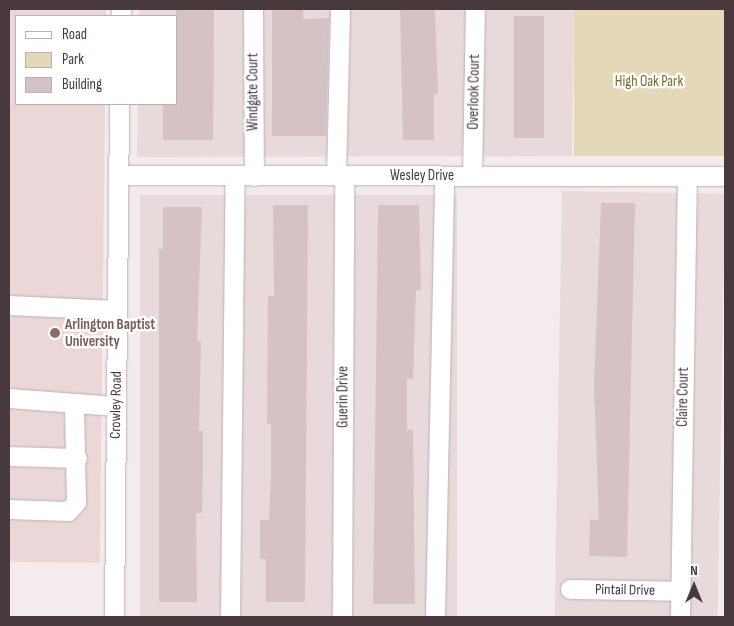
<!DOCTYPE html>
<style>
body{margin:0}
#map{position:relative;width:734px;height:626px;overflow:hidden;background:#f4ecec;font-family:"Sofia Sans Condensed",sans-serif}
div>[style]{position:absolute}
.residential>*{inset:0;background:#e8dadb;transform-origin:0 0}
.education>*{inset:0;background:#ecd7d8}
.green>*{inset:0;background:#e5d8b8;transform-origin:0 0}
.building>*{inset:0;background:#d5c2c5;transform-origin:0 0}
.roads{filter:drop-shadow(0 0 1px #bfafb0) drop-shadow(0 0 1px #bfafb0)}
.minor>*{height:19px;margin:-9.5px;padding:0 9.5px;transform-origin:9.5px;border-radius:9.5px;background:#fff}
.dots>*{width:14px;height:14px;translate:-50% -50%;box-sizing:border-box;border:2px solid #fff;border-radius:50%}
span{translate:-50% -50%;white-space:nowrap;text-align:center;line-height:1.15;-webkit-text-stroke:5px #fff;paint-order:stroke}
.park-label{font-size:15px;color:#766e31}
.street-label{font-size:15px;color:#483a3c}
.education-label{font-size:15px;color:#785e54;font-weight:700}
.left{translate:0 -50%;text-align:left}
.frame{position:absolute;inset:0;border:10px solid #483a3c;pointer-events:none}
.legend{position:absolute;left:15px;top:15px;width:162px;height:90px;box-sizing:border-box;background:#fff;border:1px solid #b6b0b1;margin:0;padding:6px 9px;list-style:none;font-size:15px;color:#483a3c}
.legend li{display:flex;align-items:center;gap:10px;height:25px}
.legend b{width:25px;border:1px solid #b6b0b1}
.north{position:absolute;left:669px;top:561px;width:50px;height:50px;-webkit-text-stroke:4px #fff;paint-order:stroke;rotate:0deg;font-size:14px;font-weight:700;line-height:20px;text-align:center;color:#483a3c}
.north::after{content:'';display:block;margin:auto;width:18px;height:22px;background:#483a3c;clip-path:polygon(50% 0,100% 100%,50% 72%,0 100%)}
</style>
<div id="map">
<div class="residential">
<div style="clip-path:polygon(139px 9px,574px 9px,572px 156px,137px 157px,138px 104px,176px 104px,176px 16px,139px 16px)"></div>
<div style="left:562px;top:191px;width:163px;height:426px;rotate:1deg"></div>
<div style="left:140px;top:195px;width:317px;height:422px"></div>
</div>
<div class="education">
<div style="clip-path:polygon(9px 9px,106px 9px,106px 16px,16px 16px,16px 104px,105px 104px,100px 563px,9px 562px)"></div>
</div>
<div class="green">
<div style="left:574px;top:9px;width:151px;height:147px"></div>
</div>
<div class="building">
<div style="clip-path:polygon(176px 9px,214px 9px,213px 140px,163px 140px,163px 104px,176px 104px)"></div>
<div style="clip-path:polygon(272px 9px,303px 9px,303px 19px,329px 18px,326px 136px,272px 136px)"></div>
<div style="clip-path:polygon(400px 9px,435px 9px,438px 94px,434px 94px,434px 140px,403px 140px)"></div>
<div style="left:514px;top:16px;width:30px;height:122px"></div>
<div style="clip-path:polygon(601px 203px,635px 203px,627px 557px,589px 556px,590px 519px,599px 520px,594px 386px)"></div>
<div style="clip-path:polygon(273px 205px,308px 205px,305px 602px,266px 602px,266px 559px,260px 559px,260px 520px,269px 520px,271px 475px,271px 424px,267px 424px,268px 296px,274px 296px)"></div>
<div style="clip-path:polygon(378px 205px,419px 205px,421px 290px,416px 290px,413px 379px,407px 379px,407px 430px,413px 430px,415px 604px,373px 604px)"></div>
<div style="clip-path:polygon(163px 207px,202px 207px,197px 341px,201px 341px,199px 431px,203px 431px,203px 469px,202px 513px,196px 513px,197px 602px,159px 602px,159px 249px,163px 249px)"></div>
</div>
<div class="roads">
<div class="minor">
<div style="left:253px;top:9px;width:167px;rotate:89.7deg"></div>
<div style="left:121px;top:16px;width:7px;rotate:-90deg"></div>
<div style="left:119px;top:175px;width:606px;rotate:0.09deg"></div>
<div style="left:336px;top:176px;width:167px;rotate:-88.6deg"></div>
<div style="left:472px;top:176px;width:167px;rotate:-89deg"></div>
<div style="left:9px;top:305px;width:108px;rotate:2.7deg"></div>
<div style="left:9px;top:398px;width:107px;rotate:4.3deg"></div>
<div style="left:9px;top:456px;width:68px;rotate:1.7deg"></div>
<div style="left:9px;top:509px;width:59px;rotate:1.9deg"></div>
<div style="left:68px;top:511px;width:12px;rotate:-48deg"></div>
<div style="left:76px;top:502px;width:99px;rotate:-91.2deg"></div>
<div style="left:570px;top:589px;width:110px;rotate:1deg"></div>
<div style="left:114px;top:617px;width:513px;rotate:-89.44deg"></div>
<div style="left:230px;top:617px;width:442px;rotate:-89.4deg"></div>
<div style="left:342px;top:617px;width:441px;rotate:-89.7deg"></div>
<div style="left:435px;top:617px;width:441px;rotate:-88.8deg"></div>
<div style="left:680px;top:617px;width:441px;rotate:-89.1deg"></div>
</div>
</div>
<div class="dots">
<div style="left:55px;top:333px;background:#8d6e63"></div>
</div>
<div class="park-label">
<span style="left:649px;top:82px">High Oak Park</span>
</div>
<div class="street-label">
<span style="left:253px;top:92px;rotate:-90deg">Windgate Court</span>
<span style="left:474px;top:92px;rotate:-89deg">Overlook Court</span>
<span style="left:422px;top:176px">Wesley Drive</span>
<span style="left:343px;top:397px;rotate:-90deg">Guerin Drive</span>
<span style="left:683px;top:397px;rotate:-89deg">Claire Court</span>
<span style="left:116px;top:405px;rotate:-89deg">Crowley Road</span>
<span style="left:625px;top:590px;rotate:1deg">Pintail Drive</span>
</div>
<div class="education-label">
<span class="left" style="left:65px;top:333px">Arlington Baptist<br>University</span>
</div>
<div class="frame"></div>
<ul class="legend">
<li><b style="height:6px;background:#fff"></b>Road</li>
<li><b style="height:14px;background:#e5d8b8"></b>Park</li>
<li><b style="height:14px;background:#d5c2c5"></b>Building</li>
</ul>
<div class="north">N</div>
</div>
